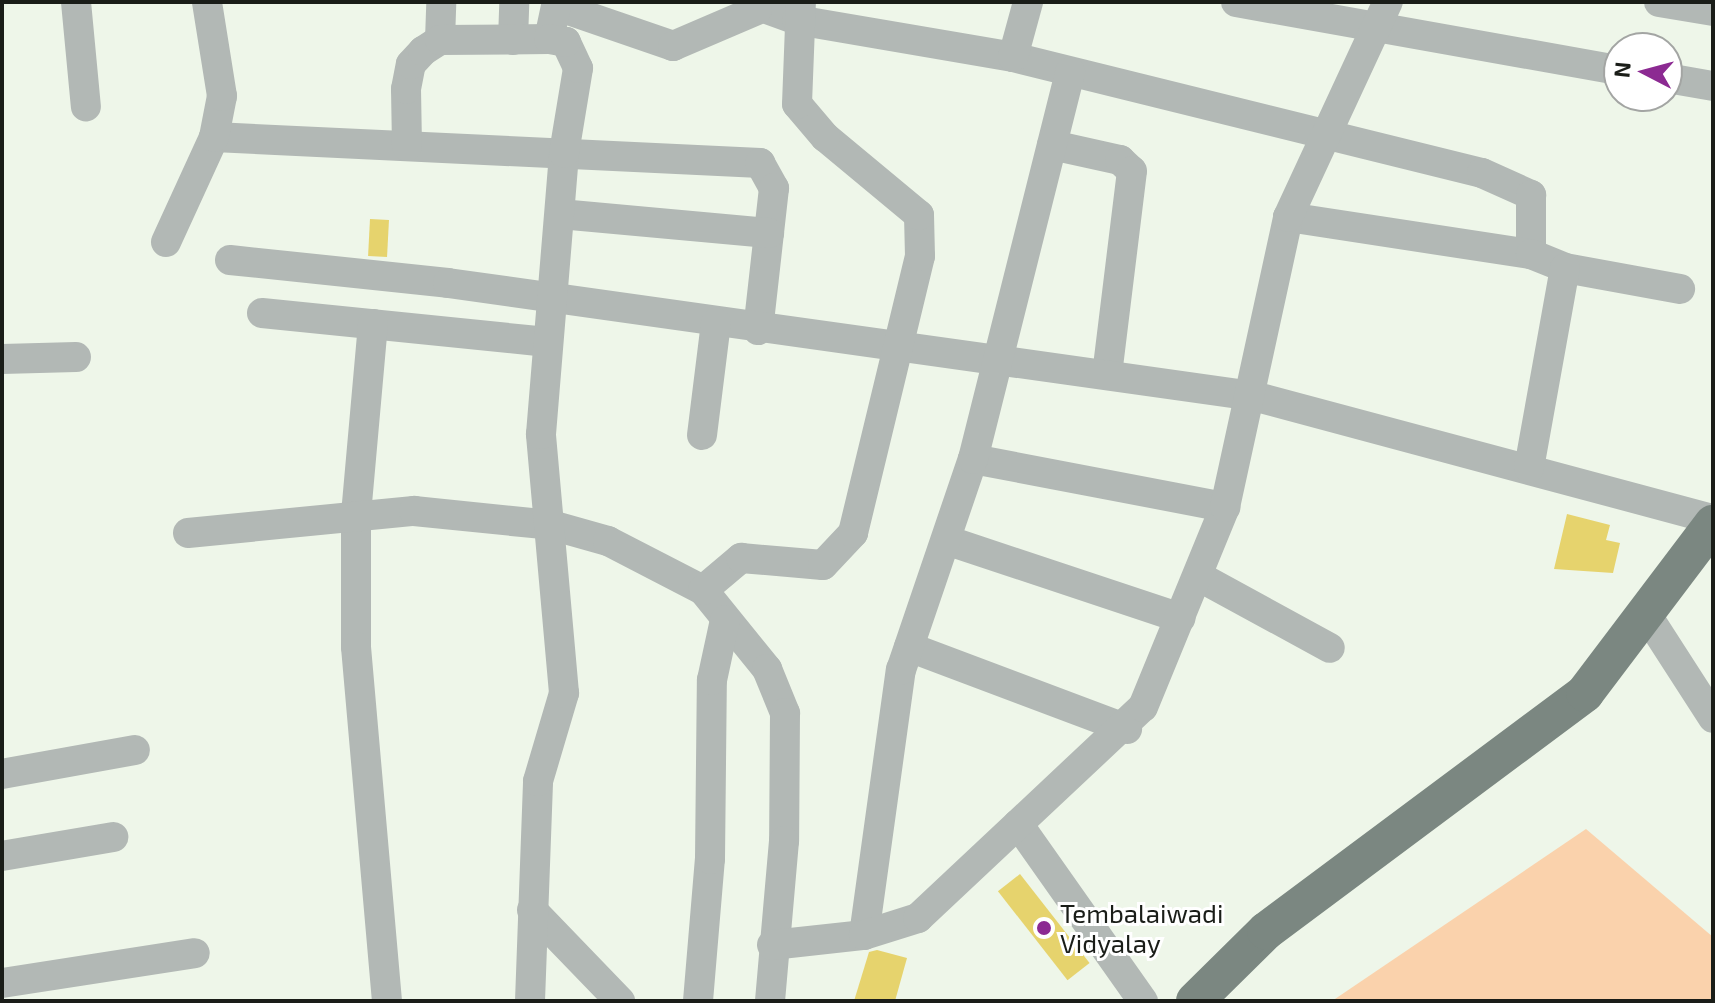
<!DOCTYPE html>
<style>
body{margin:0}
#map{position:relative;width:1715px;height:1003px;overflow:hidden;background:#eef6e9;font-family:"Exo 2",sans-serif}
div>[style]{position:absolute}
.green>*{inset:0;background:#fad2ac}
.building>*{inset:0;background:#e6d36d;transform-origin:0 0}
.minor>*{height:30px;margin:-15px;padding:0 15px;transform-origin:15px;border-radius:15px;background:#b2b8b5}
.major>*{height:38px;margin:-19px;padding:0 19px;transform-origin:19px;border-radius:19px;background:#7b8781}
.dots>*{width:22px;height:22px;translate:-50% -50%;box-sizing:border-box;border:4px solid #fff;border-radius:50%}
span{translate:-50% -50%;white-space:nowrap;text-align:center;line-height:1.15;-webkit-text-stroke:6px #fff;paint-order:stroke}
.poi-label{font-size:26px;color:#1a1d18}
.left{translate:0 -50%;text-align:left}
.frame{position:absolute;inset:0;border:4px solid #1a1d18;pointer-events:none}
.north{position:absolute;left:1603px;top:32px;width:80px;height:80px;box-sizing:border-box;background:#fff;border:2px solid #a3a5a3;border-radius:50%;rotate:276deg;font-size:22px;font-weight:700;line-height:32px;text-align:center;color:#1a1d18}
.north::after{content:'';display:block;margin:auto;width:28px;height:36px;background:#8c2a92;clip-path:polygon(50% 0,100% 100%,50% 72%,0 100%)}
</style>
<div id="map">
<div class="green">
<div style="clip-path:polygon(1586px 829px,1713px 937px,1713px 1001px,1332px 1001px)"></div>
</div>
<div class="building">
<div style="left:370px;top:219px;width:19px;height:37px;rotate:3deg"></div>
<div style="clip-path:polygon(1567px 514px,1610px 525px,1606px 540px,1620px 543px,1613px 573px,1554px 569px)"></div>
<div style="left:1020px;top:874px;width:113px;height:28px;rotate:52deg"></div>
<div style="clip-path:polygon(877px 950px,907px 958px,895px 1001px,854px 1001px,869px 952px)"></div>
</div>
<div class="minor">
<div style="left:76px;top:2px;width:105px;rotate:84.6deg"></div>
<div style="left:748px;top:2px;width:52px;rotate:20.2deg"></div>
<div style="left:797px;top:20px;width:219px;rotate:9.7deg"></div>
<div style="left:1013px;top:57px;width:483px;rotate:13.9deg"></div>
<div style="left:1482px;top:173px;width:54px;rotate:24.2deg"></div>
<div style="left:1531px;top:195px;width:59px;rotate:90deg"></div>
<div style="left:1236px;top:2px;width:389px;rotate:10.1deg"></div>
<div style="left:1659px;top:2px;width:55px;rotate:9.5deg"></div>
<div style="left:557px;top:6px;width:123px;rotate:19deg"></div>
<div style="left:673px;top:46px;width:91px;rotate:-23.2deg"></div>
<div style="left:440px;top:40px;width:38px;rotate:-88deg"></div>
<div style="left:513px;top:40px;width:38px;rotate:-88deg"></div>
<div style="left:1013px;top:57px;width:57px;rotate:-74.7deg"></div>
<div style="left:1667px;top:78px;width:47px;rotate:9.9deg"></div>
<div style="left:214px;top:137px;width:547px;rotate:2.73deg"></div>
<div style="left:760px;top:163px;width:29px;rotate:61deg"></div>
<div style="left:774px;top:188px;width:143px;rotate:96.4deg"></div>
<div style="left:1052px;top:145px;width:70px;rotate:12.4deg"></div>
<div style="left:1120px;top:160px;width:16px;rotate:43deg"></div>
<div style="left:1132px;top:171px;width:205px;rotate:97deg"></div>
<div style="left:407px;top:146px;width:57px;rotate:-91deg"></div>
<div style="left:406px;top:89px;width:25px;rotate:-79deg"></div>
<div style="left:411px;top:64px;width:18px;rotate:-47deg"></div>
<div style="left:423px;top:51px;width:20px;rotate:-33deg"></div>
<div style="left:440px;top:40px;width:109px;rotate:-0.5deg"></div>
<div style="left:549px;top:39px;width:38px;rotate:-78deg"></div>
<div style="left:560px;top:214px;width:210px;rotate:5.2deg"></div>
<div style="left:1288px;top:217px;width:246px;rotate:8.7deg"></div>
<div style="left:1531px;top:254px;width:37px;rotate:22deg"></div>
<div style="left:1565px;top:268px;width:117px;rotate:10.3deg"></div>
<div style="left:166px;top:242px;width:115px;rotate:-65.4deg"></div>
<div style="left:214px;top:137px;width:42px;rotate:-79deg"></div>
<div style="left:222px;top:96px;width:95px;rotate:-99.1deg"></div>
<div style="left:230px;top:260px;width:219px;rotate:6deg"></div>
<div style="left:448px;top:283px;width:813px;rotate:7.99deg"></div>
<div style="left:1253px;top:396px;width:476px;rotate:15deg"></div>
<div style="left:262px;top:313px;width:287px;rotate:5.8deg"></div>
<div style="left:373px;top:324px;width:193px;rotate:95.1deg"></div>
<div style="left:356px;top:516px;width:131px;rotate:90deg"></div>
<div style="left:356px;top:647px;width:355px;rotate:85deg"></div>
<div style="left:2px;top:359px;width:74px;rotate:-1.5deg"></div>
<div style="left:702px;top:435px;width:113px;rotate:-82.9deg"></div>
<div style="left:973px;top:459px;width:257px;rotate:10.8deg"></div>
<div style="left:1529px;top:468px;width:203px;rotate:-79.8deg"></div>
<div style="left:188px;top:533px;width:227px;rotate:-5.6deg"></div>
<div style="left:414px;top:511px;width:138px;rotate:5.8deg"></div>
<div style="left:551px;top:525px;width:59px;rotate:15.7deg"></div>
<div style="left:608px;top:541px;width:107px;rotate:27.3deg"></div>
<div style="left:703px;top:590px;width:102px;rotate:51deg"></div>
<div style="left:767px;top:669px;width:48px;rotate:67.8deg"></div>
<div style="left:785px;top:713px;width:128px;rotate:90.4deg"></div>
<div style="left:784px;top:841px;width:161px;rotate:95deg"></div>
<div style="left:949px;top:541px;width:244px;rotate:18.4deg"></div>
<div style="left:1198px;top:576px;width:150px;rotate:28.6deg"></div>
<div style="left:703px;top:590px;width:50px;rotate:-40.1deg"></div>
<div style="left:741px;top:558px;width:82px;rotate:4.9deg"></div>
<div style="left:823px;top:565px;width:44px;rotate:-46.8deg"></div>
<div style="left:853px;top:533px;width:285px;rotate:-76.4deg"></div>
<div style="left:920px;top:256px;width:41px;rotate:-91.4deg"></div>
<div style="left:919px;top:215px;width:122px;rotate:-140.3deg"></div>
<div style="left:825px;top:137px;width:43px;rotate:-130.3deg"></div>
<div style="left:797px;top:104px;width:102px;rotate:-87.8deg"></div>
<div style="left:1648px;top:617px;width:120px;rotate:57.2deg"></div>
<div style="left:909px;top:647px;width:233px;rotate:20.6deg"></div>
<div style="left:2px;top:774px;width:135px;rotate:-10.2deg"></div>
<div style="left:1018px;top:824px;width:217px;rotate:54.8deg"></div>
<div style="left:2px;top:856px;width:113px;rotate:-9.7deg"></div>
<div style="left:532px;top:910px;width:127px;rotate:46deg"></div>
<div style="left:864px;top:935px;width:268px;rotate:-82.1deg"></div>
<div style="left:901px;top:670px;width:223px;rotate:-71.2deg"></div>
<div style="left:973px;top:459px;width:399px;rotate:-75.9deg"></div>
<div style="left:772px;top:945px;width:93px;rotate:-6.2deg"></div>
<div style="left:864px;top:935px;width:57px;rotate:-17.5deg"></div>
<div style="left:918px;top:918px;width:308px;rotate:-43.2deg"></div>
<div style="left:1143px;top:707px;width:216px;rotate:-67.7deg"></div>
<div style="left:1225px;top:507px;width:297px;rotate:-77.7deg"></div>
<div style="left:1288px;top:217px;width:237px;rotate:-65.1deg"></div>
<div style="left:2px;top:983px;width:195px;rotate:-8.8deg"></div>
<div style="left:530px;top:1001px;width:220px;rotate:-87.9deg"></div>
<div style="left:538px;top:781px;width:92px;rotate:-73.5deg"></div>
<div style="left:564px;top:693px;width:260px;rotate:-95.1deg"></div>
<div style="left:541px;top:434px;width:282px;rotate:-85.3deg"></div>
<div style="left:564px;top:153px;width:86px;rotate:-80.6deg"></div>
<div style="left:578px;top:68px;width:29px;rotate:-115deg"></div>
<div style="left:566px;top:42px;width:17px;rotate:-170deg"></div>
<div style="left:698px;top:1001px;width:143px;rotate:-85.2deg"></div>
<div style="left:710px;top:859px;width:179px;rotate:-89.4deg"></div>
<div style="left:712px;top:680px;width:61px;rotate:-77.8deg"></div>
</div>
<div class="major">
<div style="left:1195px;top:1001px;width:100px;rotate:-44.6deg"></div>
<div style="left:1266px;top:931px;width:398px;rotate:-36.7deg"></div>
<div style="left:1585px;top:693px;width:212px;rotate:-52.9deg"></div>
</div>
<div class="dots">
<div style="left:1044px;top:928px;background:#8c2a92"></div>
</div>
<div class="poi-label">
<span class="left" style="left:1060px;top:928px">Tembalaiwadi<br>Vidyalay</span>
</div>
<div class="frame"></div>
<div class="north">N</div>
</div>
